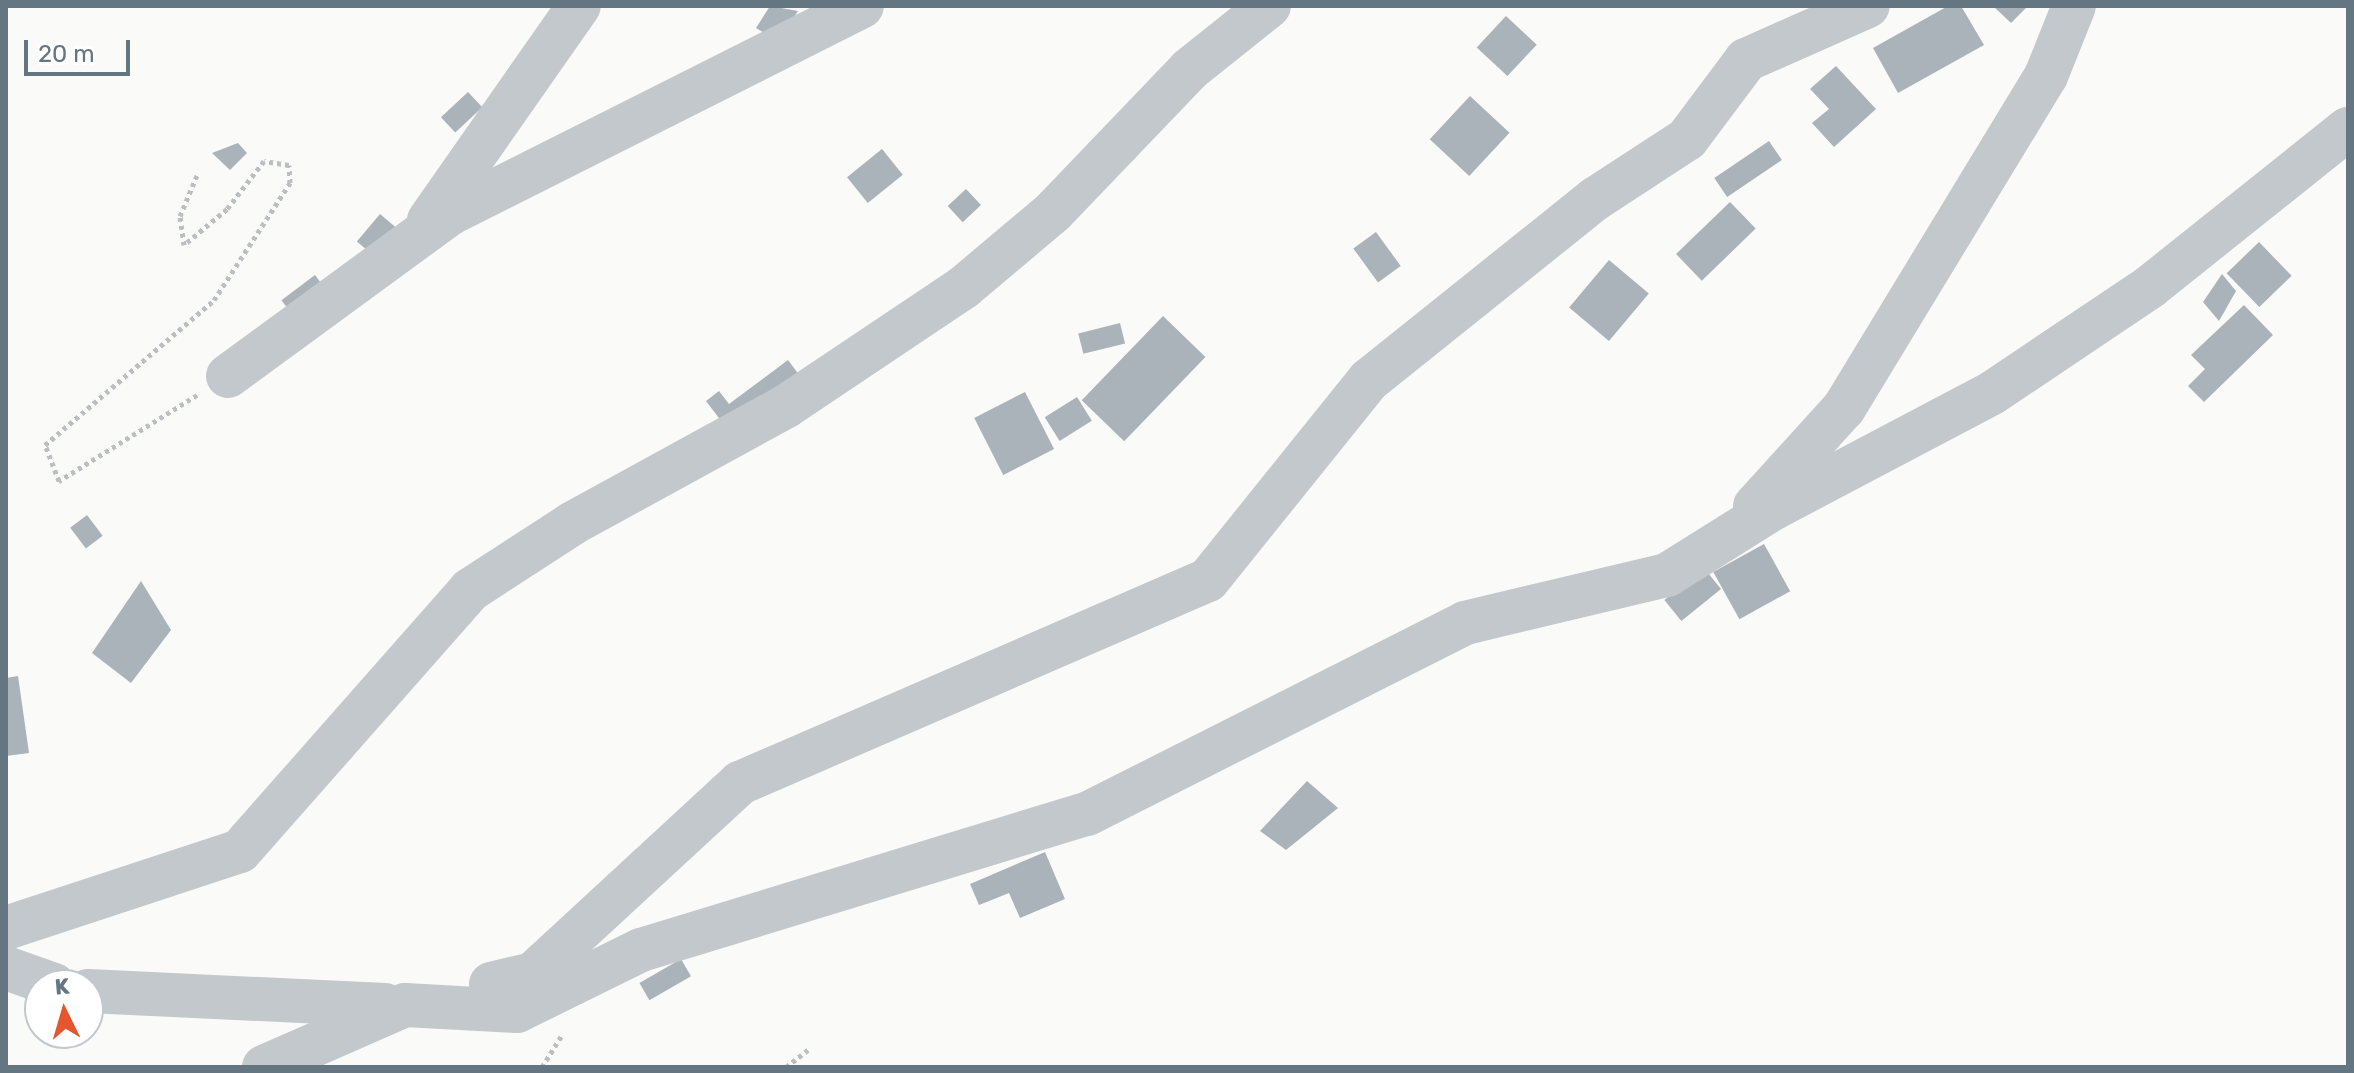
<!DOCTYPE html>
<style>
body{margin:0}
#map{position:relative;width:2354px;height:1073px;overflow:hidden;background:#fafaf8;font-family:Rubik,sans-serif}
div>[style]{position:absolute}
.building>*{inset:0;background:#aab3b9;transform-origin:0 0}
.path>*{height:5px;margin-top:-2.5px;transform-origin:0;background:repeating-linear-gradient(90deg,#bbbfc2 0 4px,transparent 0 8px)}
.minor>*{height:44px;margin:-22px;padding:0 22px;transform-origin:22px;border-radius:22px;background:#c3c8cc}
span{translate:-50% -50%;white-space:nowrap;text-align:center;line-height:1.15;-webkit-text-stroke:8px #fff;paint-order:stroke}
.frame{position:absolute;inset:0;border:8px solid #657683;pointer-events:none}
.north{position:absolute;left:24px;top:969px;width:80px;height:80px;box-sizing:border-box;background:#fff;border:2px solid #c1c8cd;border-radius:50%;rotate:355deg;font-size:22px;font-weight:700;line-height:32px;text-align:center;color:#657683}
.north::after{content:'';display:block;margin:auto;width:28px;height:36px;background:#e4572e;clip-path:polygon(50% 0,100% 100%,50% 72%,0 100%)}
.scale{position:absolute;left:24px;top:40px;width:106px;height:36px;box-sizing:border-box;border:4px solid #657683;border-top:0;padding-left:10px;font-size:24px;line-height:28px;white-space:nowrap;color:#657683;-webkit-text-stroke:6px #fff;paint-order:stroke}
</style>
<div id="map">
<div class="building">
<div style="clip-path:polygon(770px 6px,798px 11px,778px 41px,756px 28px)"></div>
<div style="clip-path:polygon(1948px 6px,1961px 6px,1984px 45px,1898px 93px,1873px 48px)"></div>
<div style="clip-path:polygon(1993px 6px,2028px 6px,2011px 23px)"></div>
<div style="left:1506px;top:16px;width:42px;height:43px;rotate:43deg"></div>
<div style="clip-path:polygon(1836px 66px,1876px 109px,1834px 147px,1812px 123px,1829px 109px,1810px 89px)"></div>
<div style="left:468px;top:92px;width:21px;height:37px;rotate:47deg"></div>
<div style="left:1470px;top:96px;width:54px;height:59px;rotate:43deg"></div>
<div style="left:1769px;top:141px;width:23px;height:66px;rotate:56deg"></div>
<div style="clip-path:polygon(238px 143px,247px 153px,230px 170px,212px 153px)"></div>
<div style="left:882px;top:149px;width:33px;height:45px;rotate:51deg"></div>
<div style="left:966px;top:189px;width:22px;height:25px;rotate:47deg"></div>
<div style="left:1730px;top:202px;width:37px;height:75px;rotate:46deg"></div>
<div style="left:380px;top:214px;width:26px;height:36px;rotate:40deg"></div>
<div style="left:1376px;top:232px;width:42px;height:28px;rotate:54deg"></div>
<div style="left:2259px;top:242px;width:47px;height:45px;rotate:46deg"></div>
<div style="left:1609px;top:260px;width:52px;height:62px;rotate:40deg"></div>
<div style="clip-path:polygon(2222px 274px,2236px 291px,2219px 321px,2203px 302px)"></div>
<div style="left:315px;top:275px;width:20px;height:42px;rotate:53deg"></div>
<div style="clip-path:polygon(2244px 305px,2273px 335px,2204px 402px,2188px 386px,2205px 369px,2191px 355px)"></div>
<div style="left:1163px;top:316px;width:59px;height:117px;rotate:44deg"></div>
<div style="left:1120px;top:323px;width:21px;height:43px;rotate:76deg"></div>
<div style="clip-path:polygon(788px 360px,800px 376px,728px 430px,706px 401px,719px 391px,729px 404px)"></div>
<div style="left:1025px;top:392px;width:64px;height:57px;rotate:63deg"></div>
<div style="left:1077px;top:397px;width:28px;height:38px;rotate:58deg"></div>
<div style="left:87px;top:515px;width:26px;height:21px;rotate:53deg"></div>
<div style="left:1764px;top:544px;width:54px;height:58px;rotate:61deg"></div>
<div style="left:1704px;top:568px;width:27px;height:51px;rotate:51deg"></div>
<div style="clip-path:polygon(141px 581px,171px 630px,131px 683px,92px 653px)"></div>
<div style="clip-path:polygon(18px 676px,29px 753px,6px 756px,6px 678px)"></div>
<div style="clip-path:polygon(1307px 781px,1338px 808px,1286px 850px,1260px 831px)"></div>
<div style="clip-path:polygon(1045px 852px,1065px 899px,1020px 918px,1009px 893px,979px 905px,970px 884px)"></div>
<div style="left:681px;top:959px;width:20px;height:48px;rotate:60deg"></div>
</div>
<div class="path">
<div style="left:197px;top:395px;width:163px;rotate:148.1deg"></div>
<div style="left:59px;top:481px;width:39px;rotate:-111deg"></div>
<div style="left:45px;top:445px;width:223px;rotate:-40.6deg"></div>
<div style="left:214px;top:300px;width:140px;rotate:-57deg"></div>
<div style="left:290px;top:183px;width:18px;rotate:-93deg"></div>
<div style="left:289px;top:165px;width:25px;rotate:-171deg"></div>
<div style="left:264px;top:161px;width:61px;rotate:127.6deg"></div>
<div style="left:227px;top:209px;width:56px;rotate:140.1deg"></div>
<div style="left:184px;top:245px;width:29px;rotate:-98deg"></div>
<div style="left:180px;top:216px;width:47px;rotate:-67.3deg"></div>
<div style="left:542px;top:1067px;width:39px;rotate:-58deg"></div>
<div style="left:786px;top:1067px;width:28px;rotate:-38deg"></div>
</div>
<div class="minor">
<div style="left:429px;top:220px;width:261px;rotate:-55deg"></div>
<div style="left:228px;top:376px;width:274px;rotate:-36.2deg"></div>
<div style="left:449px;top:214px;width:462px;rotate:-26.7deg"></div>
<div style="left:1755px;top:506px;width:132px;rotate:-47.8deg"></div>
<div style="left:1844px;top:408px;width:389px;rotate:-58.7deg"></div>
<div style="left:2046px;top:76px;width:75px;rotate:-68.2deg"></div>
<div style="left:6px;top:928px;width:246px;rotate:-18.2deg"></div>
<div style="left:240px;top:851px;width:348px;rotate:-48.6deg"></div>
<div style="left:470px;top:590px;width:123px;rotate:-33deg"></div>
<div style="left:573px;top:523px;width:242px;rotate:-28.7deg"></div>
<div style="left:785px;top:407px;width:216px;rotate:-33.8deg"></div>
<div style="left:964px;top:287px;width:116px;rotate:-40.1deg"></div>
<div style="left:1053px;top:212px;width:198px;rotate:-46.2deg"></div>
<div style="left:1190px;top:69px;width:101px;rotate:-38.6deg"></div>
<div style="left:6px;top:968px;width:51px;rotate:19.5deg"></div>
<div style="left:491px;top:984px;width:43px;rotate:-13.4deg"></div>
<div style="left:533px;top:974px;width:282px;rotate:-42.7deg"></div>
<div style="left:740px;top:783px;width:510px;rotate:-23.45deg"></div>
<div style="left:1208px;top:580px;width:257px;rotate:-51.2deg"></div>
<div style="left:1369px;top:380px;width:290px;rotate:-38.7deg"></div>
<div style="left:1595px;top:199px;width:110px;rotate:-33.1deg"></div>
<div style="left:1687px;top:139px;width:99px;rotate:-53.2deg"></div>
<div style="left:1746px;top:60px;width:133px;rotate:-23.9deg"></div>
<div style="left:88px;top:991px;width:297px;rotate:2.7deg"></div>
<div style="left:264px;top:1067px;width:154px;rotate:-23.7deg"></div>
<div style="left:405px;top:1005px;width:112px;rotate:3.1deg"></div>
<div style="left:517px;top:1011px;width:138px;rotate:-26.2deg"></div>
<div style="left:641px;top:950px;width:466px;rotate:-17deg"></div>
<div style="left:1087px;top:814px;width:424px;rotate:-26.8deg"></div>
<div style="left:1465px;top:623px;width:208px;rotate:-13.4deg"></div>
<div style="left:1667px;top:575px;width:126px;rotate:-32.1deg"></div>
<div style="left:1774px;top:508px;width:246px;rotate:-27.8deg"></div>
<div style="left:1992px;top:393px;width:192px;rotate:-33.9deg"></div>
<div style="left:2151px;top:286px;width:252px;rotate:-38.6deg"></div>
</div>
<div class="frame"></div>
<div class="north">K</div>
<div class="scale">20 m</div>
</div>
